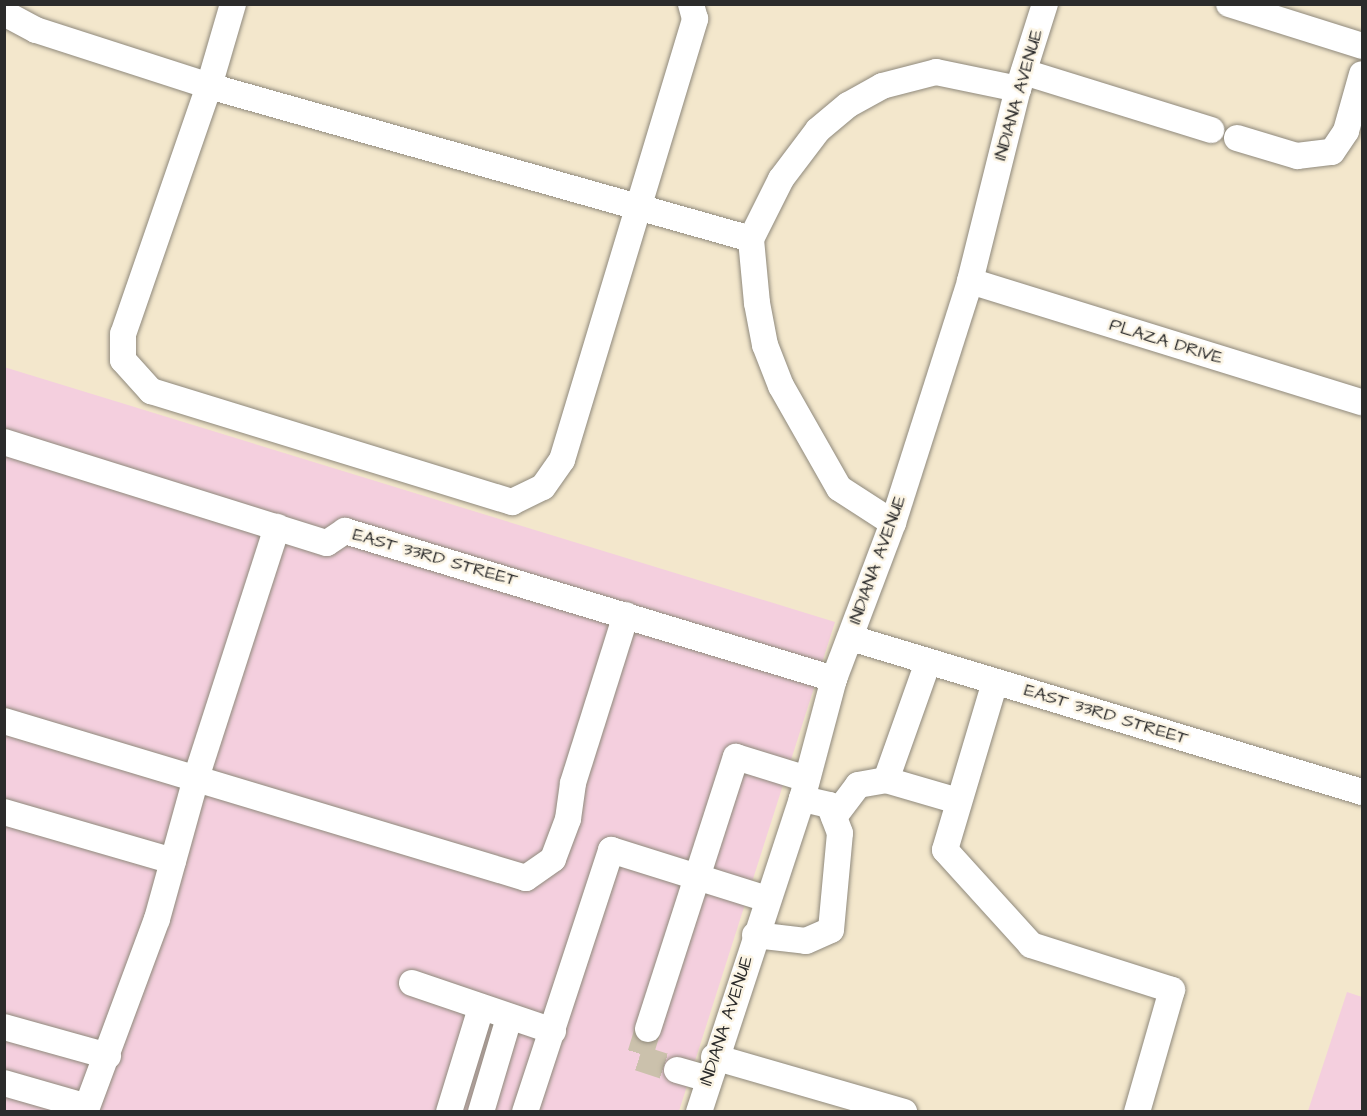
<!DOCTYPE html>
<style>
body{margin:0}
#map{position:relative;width:1367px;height:1116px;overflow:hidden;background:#f3e7cc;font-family:"Architects Daughter",sans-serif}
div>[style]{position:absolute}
.built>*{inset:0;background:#f4cfde}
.minor-tunnel>*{height:26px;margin-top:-13px;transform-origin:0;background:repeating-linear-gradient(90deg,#cbc1ac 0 26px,transparent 0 39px)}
.roads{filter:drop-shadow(0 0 2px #8f897c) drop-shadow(0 0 2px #8f897c)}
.minor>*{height:26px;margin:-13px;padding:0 13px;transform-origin:13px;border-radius:13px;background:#fff}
span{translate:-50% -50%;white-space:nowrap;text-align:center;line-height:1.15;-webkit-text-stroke:5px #fcf5e5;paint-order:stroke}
.street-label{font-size:18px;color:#2b2b2b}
.frame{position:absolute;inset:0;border:6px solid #2b2b2b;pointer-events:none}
</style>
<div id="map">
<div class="built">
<div style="clip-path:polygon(4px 367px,835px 622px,679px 1111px,5px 1111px)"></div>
<div style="clip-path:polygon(1347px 992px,1362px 997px,1362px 1111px,1308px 1111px)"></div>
</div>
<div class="minor-tunnel">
<div style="left:648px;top:1029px;width:30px;rotate:107deg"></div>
<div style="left:639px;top:1058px;width:40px;rotate:18deg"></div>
</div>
<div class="roads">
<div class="minor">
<div style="left:233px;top:4px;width:85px;rotate:106.3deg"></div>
<div style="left:209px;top:86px;width:262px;rotate:109.1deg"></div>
<div style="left:123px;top:334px;width:26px;rotate:90deg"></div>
<div style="left:123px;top:360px;width:42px;rotate:47.9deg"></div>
<div style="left:151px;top:391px;width:378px;rotate:17.1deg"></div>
<div style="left:512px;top:502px;width:34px;rotate:-26deg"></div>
<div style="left:543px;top:487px;width:33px;rotate:-55deg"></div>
<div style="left:562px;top:460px;width:461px;rotate:-73.2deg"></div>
<div style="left:695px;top:19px;width:16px;rotate:-105deg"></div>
<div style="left:1229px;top:4px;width:139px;rotate:17.5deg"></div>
<div style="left:4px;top:13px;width:36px;rotate:28deg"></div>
<div style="left:36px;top:30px;width:182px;rotate:17.9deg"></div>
<div style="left:209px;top:86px;width:563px;rotate:15.76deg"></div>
<div style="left:1024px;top:72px;width:196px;rotate:17.2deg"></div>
<div style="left:1237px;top:138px;width:63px;rotate:16.7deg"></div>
<div style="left:1297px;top:156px;width:35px;rotate:-7deg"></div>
<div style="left:1332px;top:152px;width:25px;rotate:-56deg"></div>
<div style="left:1346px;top:131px;width:59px;rotate:-74.3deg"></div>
<div style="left:970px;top:281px;width:410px;rotate:17.2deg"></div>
<div style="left:4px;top:442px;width:338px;rotate:17.4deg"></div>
<div style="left:327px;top:543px;width:22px;rotate:-34deg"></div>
<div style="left:345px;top:531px;width:511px;rotate:16.84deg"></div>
<div style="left:893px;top:523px;width:64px;rotate:-147.1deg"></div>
<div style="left:839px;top:488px;width:117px;rotate:-119.6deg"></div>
<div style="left:781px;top:386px;width:44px;rotate:-111.3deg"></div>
<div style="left:765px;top:345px;width:43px;rotate:-100.8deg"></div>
<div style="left:757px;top:303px;width:64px;rotate:-95.4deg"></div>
<div style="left:751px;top:239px;width:67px;rotate:-63.4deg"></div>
<div style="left:781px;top:179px;width:61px;rotate:-52.9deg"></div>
<div style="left:818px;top:130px;width:39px;rotate:-40deg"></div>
<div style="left:848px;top:105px;width:39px;rotate:-29deg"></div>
<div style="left:882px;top:86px;width:56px;rotate:-14.5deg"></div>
<div style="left:936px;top:72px;width:84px;rotate:11.7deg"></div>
<div style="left:851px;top:638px;width:534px;rotate:16.77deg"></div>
<div style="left:995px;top:682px;width:175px;rotate:106.6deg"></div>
<div style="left:945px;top:850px;width:128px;rotate:47.8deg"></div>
<div style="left:1031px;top:945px;width:148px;rotate:17.7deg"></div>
<div style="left:1172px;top:990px;width:127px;rotate:106deg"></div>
<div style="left:4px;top:721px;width:545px;rotate:16.74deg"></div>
<div style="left:526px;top:878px;width:33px;rotate:-35deg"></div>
<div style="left:553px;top:859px;width:43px;rotate:-69.4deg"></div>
<div style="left:568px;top:819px;width:36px;rotate:-82deg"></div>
<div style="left:573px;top:783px;width:176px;rotate:-72.5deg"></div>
<div style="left:886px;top:780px;width:75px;rotate:16.3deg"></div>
<div style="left:4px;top:812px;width:176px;rotate:16.2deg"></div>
<div style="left:834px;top:817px;width:40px;rotate:-53deg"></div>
<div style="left:858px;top:785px;width:28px;rotate:-10deg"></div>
<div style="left:886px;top:780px;width:125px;rotate:-70.4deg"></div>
<div style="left:755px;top:935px;width:51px;rotate:6.7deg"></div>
<div style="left:806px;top:941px;width:27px;rotate:-24deg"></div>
<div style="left:831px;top:930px;width:97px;rotate:-84.7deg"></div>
<div style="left:840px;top:833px;width:30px;rotate:-111deg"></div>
<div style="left:829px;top:805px;width:28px;rotate:-167deg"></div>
<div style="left:412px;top:983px;width:149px;rotate:18.8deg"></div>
<div style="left:4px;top:1027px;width:108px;rotate:15.6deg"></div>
<div style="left:648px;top:1029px;width:286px;rotate:-72.1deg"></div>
<div style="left:736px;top:757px;width:74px;rotate:17.2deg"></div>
<div style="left:714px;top:1057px;width:198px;rotate:16.1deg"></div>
<div style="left:677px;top:1070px;width:32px;rotate:16deg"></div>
<div style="left:4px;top:1083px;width:86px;rotate:16.1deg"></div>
<div style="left:87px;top:1107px;width:201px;rotate:-69.6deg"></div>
<div style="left:157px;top:919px;width:146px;rotate:-74.5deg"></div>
<div style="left:196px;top:778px;width:264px;rotate:-72.1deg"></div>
<div style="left:449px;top:1112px;width:109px;rotate:-72.9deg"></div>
<div style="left:481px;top:1112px;width:98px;rotate:-73.4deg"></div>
<div style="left:525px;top:1112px;width:276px;rotate:-71.8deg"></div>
<div style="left:611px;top:850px;width:164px;rotate:17.4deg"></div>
<div style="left:699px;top:1112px;width:330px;rotate:-71.8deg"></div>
<div style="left:802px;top:799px;width:124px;rotate:-75.1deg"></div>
<div style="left:834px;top:679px;width:167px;rotate:-69.3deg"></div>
<div style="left:893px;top:523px;width:254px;rotate:-72.3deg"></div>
<div style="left:970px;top:281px;width:198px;rotate:-76deg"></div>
<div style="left:1018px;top:89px;width:89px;rotate:-72.4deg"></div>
</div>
</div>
<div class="street-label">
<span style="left:1019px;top:95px;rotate:-74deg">INDIANA AVENUE</span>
<span style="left:1166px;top:342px;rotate:17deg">PLAZA DRIVE</span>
<span style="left:435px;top:558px;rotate:16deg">EAST 33RD STREET</span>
<span style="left:878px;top:560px;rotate:-70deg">INDIANA AVENUE</span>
<span style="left:1106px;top:715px;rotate:17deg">EAST 33RD STREET</span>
<span style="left:727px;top:1021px;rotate:-72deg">INDIANA AVENUE</span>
</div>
<div class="frame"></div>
</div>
